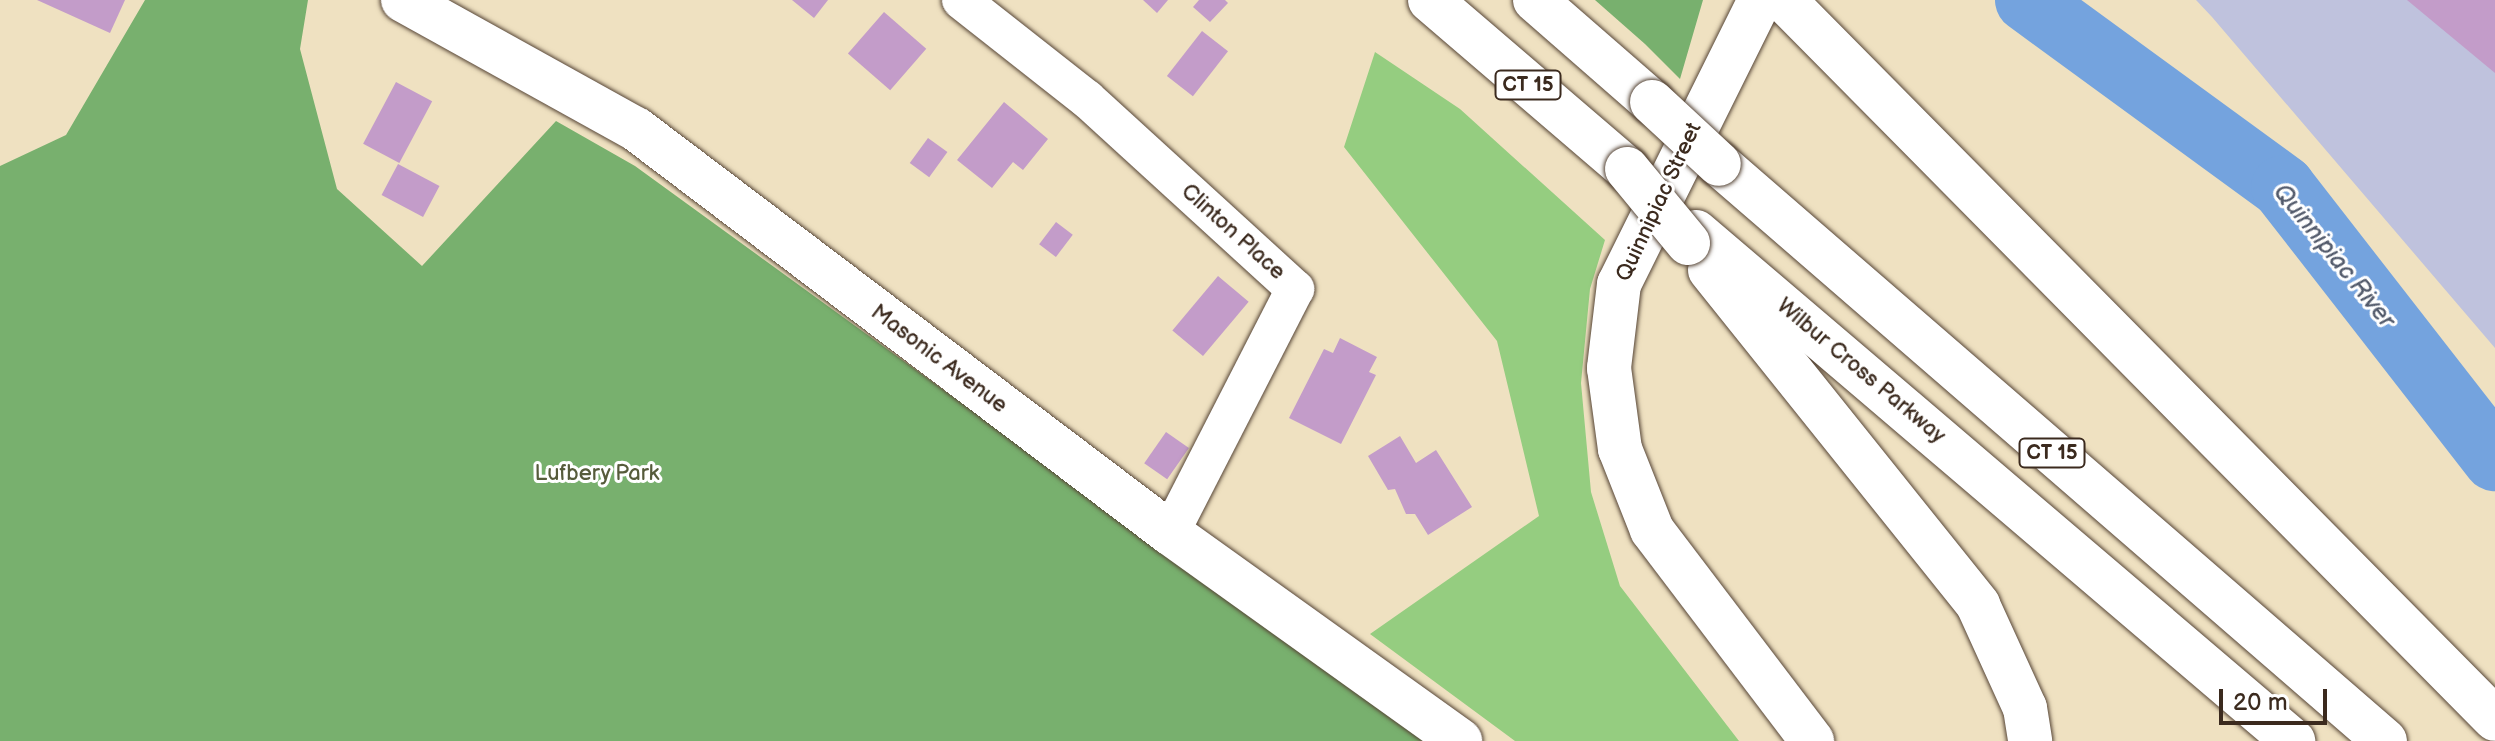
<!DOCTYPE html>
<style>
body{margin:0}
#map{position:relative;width:2495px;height:741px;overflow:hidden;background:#efe1c1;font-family:"Balsamiq Sans",sans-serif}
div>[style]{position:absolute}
.industrial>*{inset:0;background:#bfc2dd}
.green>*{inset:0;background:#95cd80}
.forest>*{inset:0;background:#78b06e}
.river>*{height:64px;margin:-32px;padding:0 32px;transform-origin:32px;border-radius:32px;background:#74a3de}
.building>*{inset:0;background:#c39cc9;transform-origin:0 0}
.roads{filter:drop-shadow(0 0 2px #564536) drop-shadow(0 0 2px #564536)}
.minor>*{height:38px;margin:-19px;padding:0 19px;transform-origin:19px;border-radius:19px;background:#fff}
.secondary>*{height:44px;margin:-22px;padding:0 22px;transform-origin:22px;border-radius:22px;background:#fff}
.motorway>*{height:44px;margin:-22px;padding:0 22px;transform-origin:22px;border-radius:22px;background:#fff}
.bridges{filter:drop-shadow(0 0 2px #564536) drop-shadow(0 0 2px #564536)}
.motorway-bridge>*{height:44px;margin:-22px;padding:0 22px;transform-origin:22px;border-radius:22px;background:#fff}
span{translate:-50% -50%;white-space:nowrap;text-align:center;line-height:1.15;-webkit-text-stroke:6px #fff;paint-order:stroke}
.shield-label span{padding:2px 6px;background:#fff;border:2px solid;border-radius:6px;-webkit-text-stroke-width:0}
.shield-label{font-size:20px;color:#3b2a1e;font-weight:700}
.street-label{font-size:22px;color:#3b2a1e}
.park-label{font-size:22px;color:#565b3b}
.water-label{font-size:24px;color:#525a6b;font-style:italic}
.scale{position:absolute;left:2219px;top:689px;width:108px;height:36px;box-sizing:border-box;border:4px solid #3b2a1e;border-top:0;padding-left:10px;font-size:24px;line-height:28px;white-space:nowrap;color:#3b2a1e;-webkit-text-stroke:6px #fff;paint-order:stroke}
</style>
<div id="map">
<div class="industrial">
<div style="clip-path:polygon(2196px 0,2495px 0,2495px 348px,2212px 17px)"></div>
</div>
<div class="green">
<div style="clip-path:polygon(1375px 52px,1460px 109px,1605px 240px,1590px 289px,1581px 383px,1591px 492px,1620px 586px,1739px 741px,1515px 741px,1370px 634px,1539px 516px,1497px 341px,1344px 147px)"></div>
</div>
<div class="forest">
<div style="clip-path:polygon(145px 0,308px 0,300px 49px,337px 189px,422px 266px,556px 121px,635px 166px,1427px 741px,0 741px,0 166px,66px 135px)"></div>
<div style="clip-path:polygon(1595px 0,1703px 0,1680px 79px,1645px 44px)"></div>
</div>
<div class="river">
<div style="left:2027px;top:0;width:317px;rotate:36.1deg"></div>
<div style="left:2283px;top:187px;width:345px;rotate:52.1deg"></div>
</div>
<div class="building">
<div style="clip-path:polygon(37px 0,125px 0,110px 33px)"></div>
<div style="clip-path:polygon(792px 0,828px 0,814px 18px)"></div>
<div style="clip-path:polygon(1143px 0,1168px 0,1157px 13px)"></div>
<div style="clip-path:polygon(1199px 0,1225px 0,1228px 3px,1210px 22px,1193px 7px)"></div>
<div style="clip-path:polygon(2407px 0,2495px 0,2495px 73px)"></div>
<div style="left:884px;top:12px;width:56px;height:55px;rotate:41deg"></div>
<div style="left:1202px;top:31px;width:33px;height:57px;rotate:38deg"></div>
<div style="left:396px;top:82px;width:41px;height:70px;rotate:28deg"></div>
<div style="clip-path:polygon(1004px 102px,1048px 139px,1023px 170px,1013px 162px,992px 188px,957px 160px)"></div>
<div style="left:928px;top:138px;width:24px;height:31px;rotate:36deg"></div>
<div style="left:398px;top:164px;width:47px;height:35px;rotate:28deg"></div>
<div style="left:1056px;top:222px;width:21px;height:28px;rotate:37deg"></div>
<div style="left:1218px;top:276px;width:40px;height:71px;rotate:40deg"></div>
<div style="clip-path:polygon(1340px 338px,1377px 357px,1369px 372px,1376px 375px,1341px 444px,1289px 418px,1324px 349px,1333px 353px)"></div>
<div style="left:1166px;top:432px;width:28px;height:38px;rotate:35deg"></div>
<div style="clip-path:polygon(1400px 436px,1416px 463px,1436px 450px,1472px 507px,1428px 535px,1415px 514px,1406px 514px,1395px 489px,1388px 490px,1368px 456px)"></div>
</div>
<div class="roads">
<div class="minor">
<div style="left:961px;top:0;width:160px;rotate:38.2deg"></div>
<div style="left:1087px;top:99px;width:282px;rotate:42.4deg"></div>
<div style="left:1295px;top:289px;width:274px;rotate:117.1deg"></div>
</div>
<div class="secondary">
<div style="left:403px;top:0;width:266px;rotate:29deg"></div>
<div style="left:636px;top:129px;width:670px;rotate:37.11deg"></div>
<div style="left:1170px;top:533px;width:357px;rotate:35.6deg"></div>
<div style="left:1760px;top:0;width:317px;rotate:116.4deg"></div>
<div style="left:1619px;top:284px;width:85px;rotate:96.8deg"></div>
<div style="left:1609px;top:368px;width:82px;rotate:82.3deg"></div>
<div style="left:1620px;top:449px;width:87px;rotate:68.4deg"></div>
<div style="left:1652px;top:530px;width:265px;rotate:52.8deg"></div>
</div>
<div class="motorway">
<div style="left:1430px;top:0;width:260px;rotate:40.6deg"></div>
<div style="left:1535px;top:0;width:155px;rotate:41.1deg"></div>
<div style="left:1784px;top:0;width:1011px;rotate:45.32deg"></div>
<div style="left:1719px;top:164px;width:881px;rotate:40.9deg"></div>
<div style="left:1696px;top:232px;width:785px;rotate:40.45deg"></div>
<div style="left:1710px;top:270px;width:429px;rotate:51.3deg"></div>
<div style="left:1978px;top:605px;width:113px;rotate:65.5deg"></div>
<div style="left:2025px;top:708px;width:33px;rotate:81deg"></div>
</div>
</div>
<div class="bridges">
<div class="motorway-bridge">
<div style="left:1652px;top:102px;width:91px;rotate:42.8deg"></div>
<div style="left:1627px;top:169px;width:96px;rotate:50.5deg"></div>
</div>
</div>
<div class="shield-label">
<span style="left:1528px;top:85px">CT 15</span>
<span style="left:2052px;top:453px">CT 15</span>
</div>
<div class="street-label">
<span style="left:1659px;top:202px;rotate:-65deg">Quinnipiac Street</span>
<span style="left:1233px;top:232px;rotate:42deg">Clinton Place</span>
<span style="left:939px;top:359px;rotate:37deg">Masonic Avenue</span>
<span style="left:1861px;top:371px;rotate:40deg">Wilbur Cross Parkway</span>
</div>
<div class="park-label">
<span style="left:597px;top:474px">Lufbery Park</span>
</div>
<div class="water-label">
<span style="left:2334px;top:256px;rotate:51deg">Quinnipiac River</span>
</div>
<div class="scale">20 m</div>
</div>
